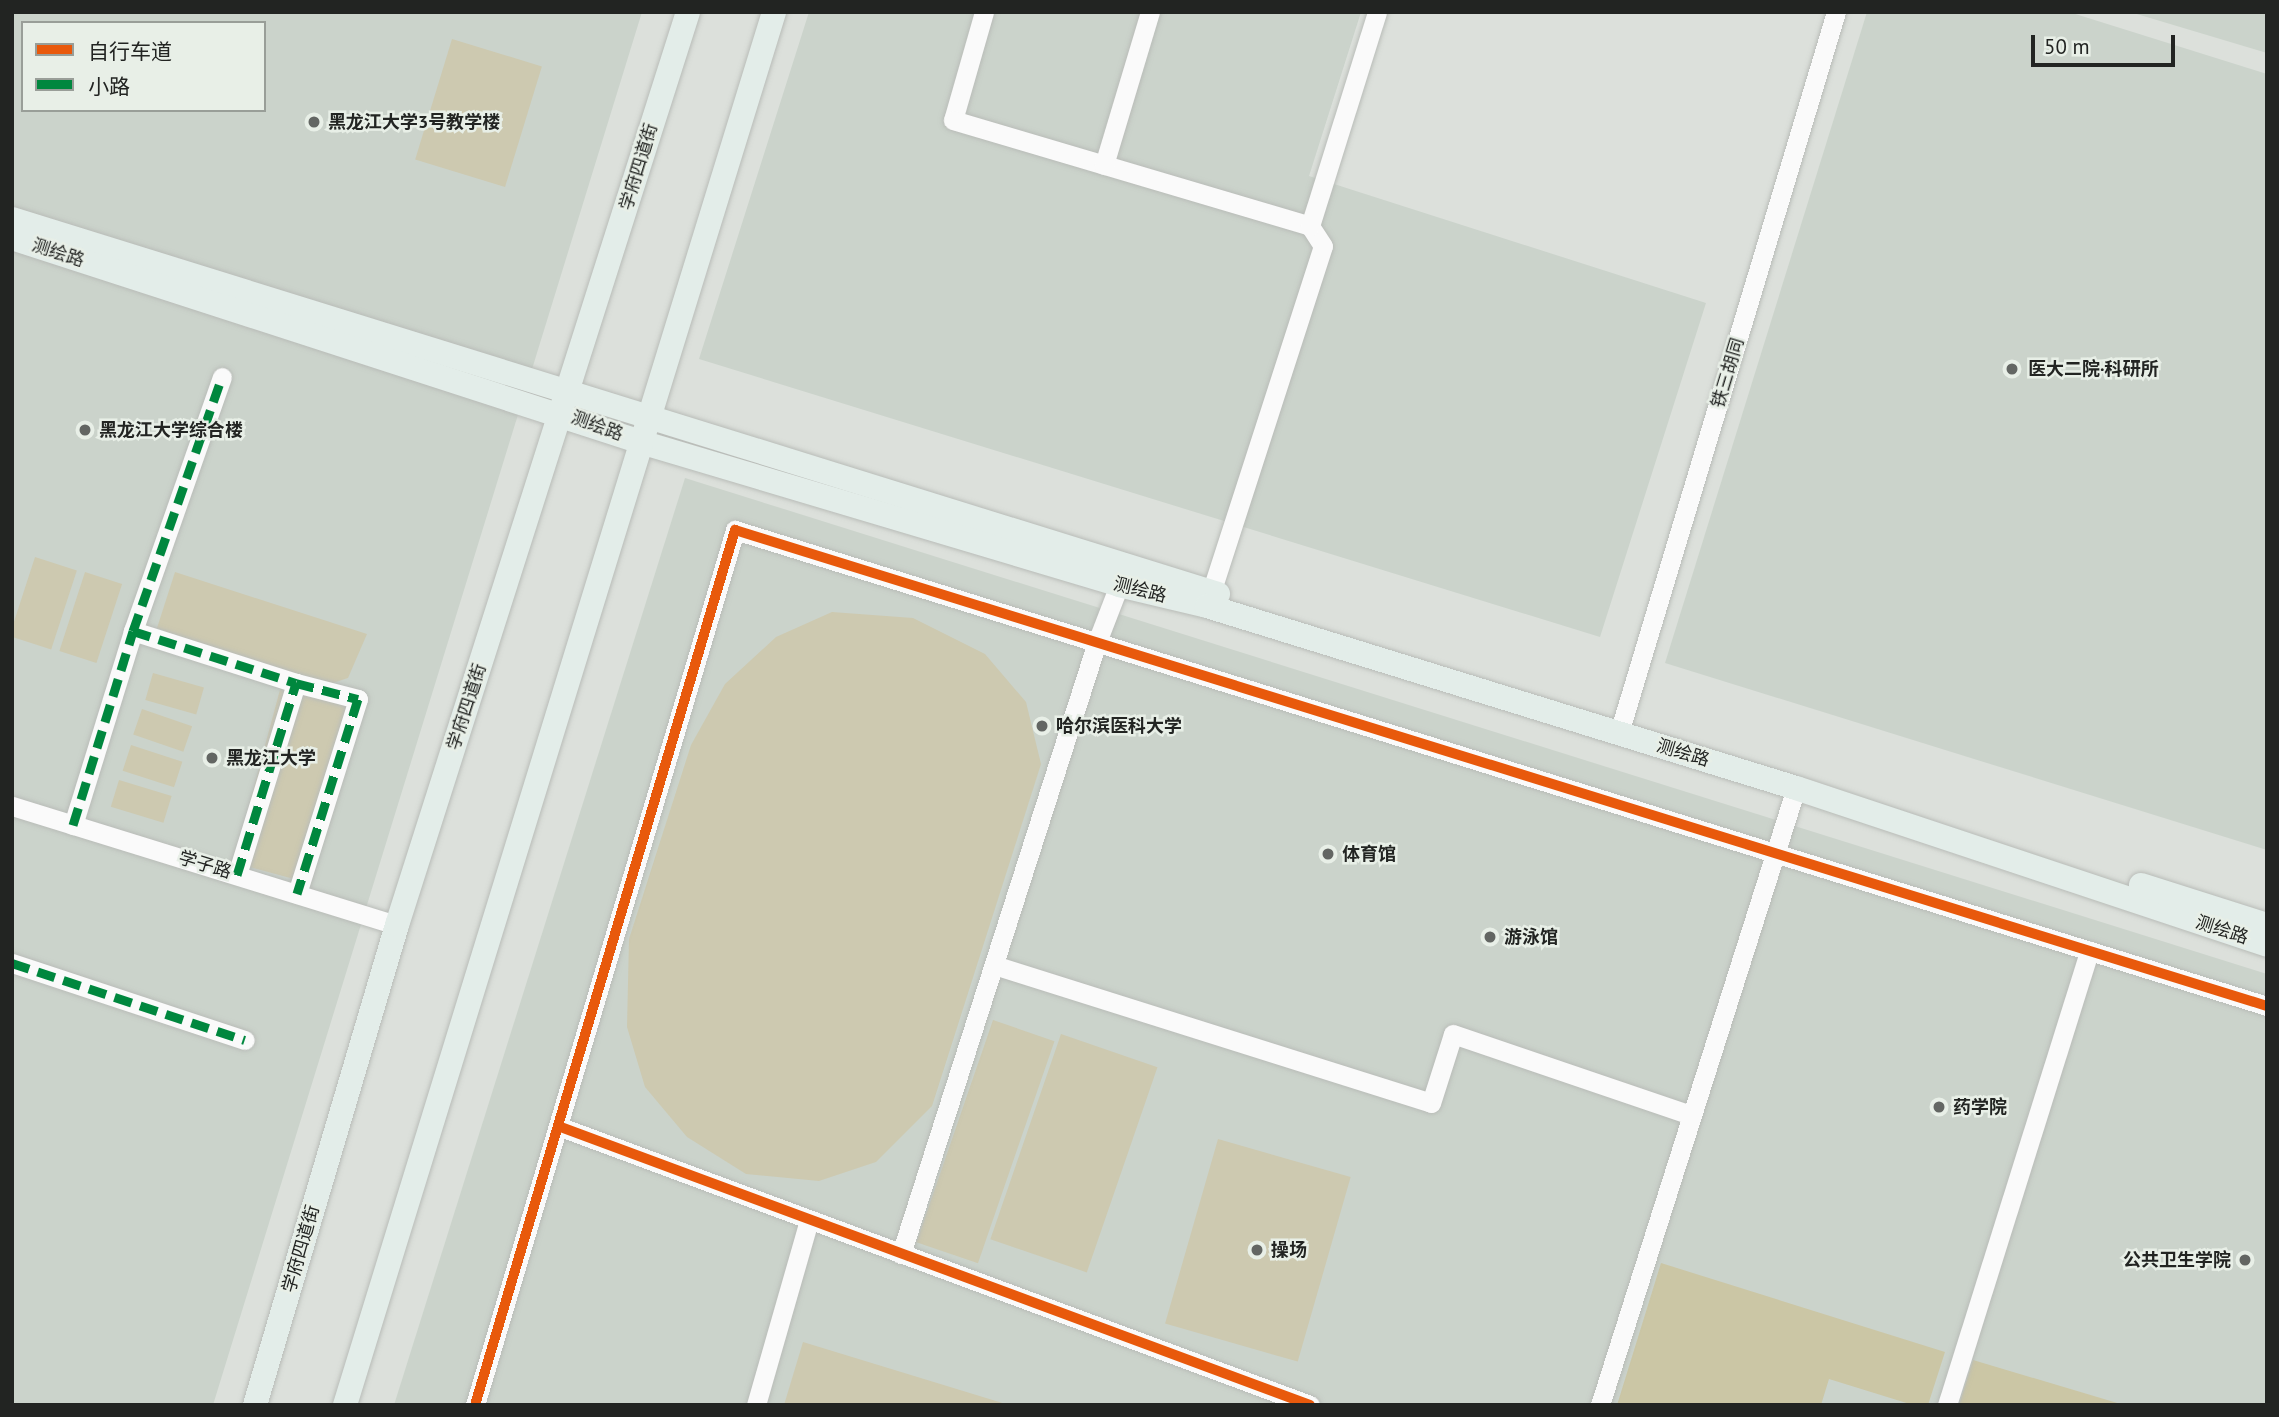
<!DOCTYPE html>
<meta charset="utf-8">
<style>
body{margin:0}
#map{position:relative;width:2279px;height:1417px;overflow:hidden;background:#dce0db;font-family:"PT Sans","Noto Sans SC",sans-serif}
div>[style]{position:absolute}
.built>*{inset:0;background:#cbd3cb}
.green>*{inset:0;background:#cdc9b0;transform-origin:0 0}
.forest>*{inset:0;background:#cbc6a5}
.roads{filter:drop-shadow(0 0 2px #b9bcb8) drop-shadow(0 0 2px #b9bcb8)}
.minor>*{height:19px;margin:-9.5px;padding:0 9.5px;transform-origin:9.5px;border-radius:9.5px;background:#fafafa}
.major>*{height:24px;margin:-12px;padding:0 12px;transform-origin:12px;border-radius:12px;background:#e3ede9}
.quiet>*{height:9px;margin-top:-4.5px;transform-origin:0;background:repeating-linear-gradient(90deg,#00873e 0 18px,transparent 0 27px)}
.cycleway>*{height:10px;margin:-5px;padding:0 5px;transform-origin:5px;border-radius:5px;background:#e8590c}
.dots>*{width:19px;height:19px;translate:-50% -50%;box-sizing:border-box;border:4px solid #e8efe7;border-radius:50%}
span{translate:-50% -50%;white-space:nowrap;text-align:center;line-height:1.15;-webkit-text-stroke:5px #e8efe7;paint-order:stroke}
.poi-label{font-size:18px;color:#222422;font-weight:700}
.left{translate:0 -50%;text-align:left}
.right{translate:-100% -50%;text-align:right}
.street-label{font-size:18px;color:#222422}
.frame{position:absolute;inset:0;border:14px solid #222422;pointer-events:none}
.legend{position:absolute;left:21px;top:21px;width:245px;height:91px;box-sizing:border-box;background:#e8efe7;border:2px solid #999e98;margin:0;padding:9px 12px;list-style:none;font-size:21px;color:#222422}
.legend li{display:flex;align-items:center;gap:14px;height:35px}
.legend b{width:35px;border:2px solid #999e98}
.scale{position:absolute;left:2031px;top:35px;width:144px;height:32px;box-sizing:border-box;border:4px solid #222422;border-top:0;padding-left:9px;font-size:21px;line-height:24px;white-space:nowrap;color:#222422;-webkit-text-stroke:5px #e8efe7;paint-order:stroke}
</style>
<div id="map">
<div class="built">
<div style="clip-path:polygon(evenodd,12px 12px,642px 12px,213px 1405px,12px 1405px,12px 12px,23px 23px,264px 23px,264px 110px,23px 110px,23px 23px)"></div>
<div style="clip-path:polygon(809px 12px,1361px 12px,1309px 176px,1706px 303px,1600px 637px,699px 359px)"></div>
<div style="clip-path:polygon(1867px 12px,2069px 12px,2267px 74px,2267px 850px,1665px 663px)"></div>
<div style="clip-path:polygon(2130px 12px,2267px 12px,2267px 53px)"></div>
<div style="clip-path:polygon(685px 478px,2267px 974px,2267px 1405px,394px 1405px)"></div>
</div>
<div class="green">
<div style="left:452px;top:39px;width:94px;height:126px;rotate:17deg"></div>
<div style="left:35px;top:557px;width:44px;height:83px;rotate:18deg"></div>
<div style="left:85px;top:572px;width:39px;height:83px;rotate:18deg"></div>
<div style="clip-path:polygon(175px 572px,367px 634px,348px 678px,324px 686px,303px 686px,157px 628px)"></div>
<div style="clip-path:polygon(832px 612px,913px 618px,985px 654px,1026px 702px,1041px 764px,932px 1106px,876px 1162px,819px 1181px,746px 1174px,687px 1137px,645px 1087px,627px 1027px,629px 939px,691px 745px,725px 684px,776px 637px)"></div>
<div style="left:153px;top:673px;width:53px;height:28px;rotate:16deg"></div>
<div style="left:281px;top:686px;width:73px;height:183px;rotate:15deg"></div>
<div style="left:142px;top:709px;width:53px;height:27px;rotate:19deg"></div>
<div style="left:131px;top:745px;width:54px;height:27px;rotate:18deg"></div>
<div style="left:119px;top:780px;width:55px;height:28px;rotate:17deg"></div>
<div style="left:993px;top:1020px;width:65px;height:235px;rotate:19deg"></div>
<div style="left:1061px;top:1034px;width:102px;height:217px;rotate:19deg"></div>
<div style="left:1218px;top:1139px;width:138px;height:192px;rotate:16deg"></div>
<div style="clip-path:polygon(803px 1342px,1009px 1405px,784px 1405px)"></div>
</div>
<div class="forest">
<div style="clip-path:polygon(1661px 1263px,1945px 1352px,1928px 1405px,1913px 1405px,1829px 1379px,1821px 1405px,1617px 1405px)"></div>
<div style="clip-path:polygon(1973px 1360px,2124px 1405px,1959px 1405px)"></div>
</div>
<div class="roads">
<div class="minor">
<div style="left:984px;top:12px;width:112px;rotate:106deg"></div>
<div style="left:953px;top:120px;width:372px;rotate:16.5deg"></div>
<div style="left:1104px;top:165px;width:160px;rotate:-73.3deg"></div>
<div style="left:1207px;top:605px;width:377px;rotate:-72.1deg"></div>
<div style="left:1323px;top:246px;width:24px;rotate:-123deg"></div>
<div style="left:1310px;top:226px;width:224px;rotate:-72.6deg"></div>
<div style="left:133px;top:631px;width:269px;rotate:-70.7deg"></div>
<div style="left:1619px;top:733px;width:753px;rotate:-73.25deg"></div>
<div style="left:12px;top:806px;width:403px;rotate:17.2deg"></div>
<div style="left:73px;top:825px;width:203px;rotate:-72.8deg"></div>
<div style="left:133px;top:631px;width:171px;rotate:17.7deg"></div>
<div style="left:237px;top:875px;width:201px;rotate:-72.9deg"></div>
<div style="left:296px;top:683px;width:64px;rotate:14.5deg"></div>
<div style="left:358px;top:699px;width:204px;rotate:107.4deg"></div>
<div style="left:12px;top:963px;width:245px;rotate:18.3deg"></div>
<div style="left:994px;top:965px;width:458px;rotate:17.5deg"></div>
<div style="left:1431px;top:1103px;width:72px;rotate:-72.3deg"></div>
<div style="left:1453px;top:1034px;width:251px;rotate:18.8deg"></div>
<div style="left:558px;top:1126px;width:802px;rotate:20.36deg"></div>
<div style="left:901px;top:1254px;width:643px;rotate:-72.24deg"></div>
<div style="left:1097px;top:642px;width:61px;rotate:-68.9deg"></div>
<div style="left:475px;top:1405px;width:913px;rotate:-73.45deg"></div>
<div style="left:735px;top:530px;width:1604px;rotate:17.26deg"></div>
<div style="left:756px;top:1405px;width:192px;rotate:-74deg"></div>
<div style="left:1600px;top:1405px;width:647px;rotate:-72.38deg"></div>
<div style="left:1947px;top:1405px;width:476px;rotate:-72.6deg"></div>
</div>
<div class="major">
<div style="left:12px;top:219px;width:1263px;rotate:17.27deg"></div>
<div style="left:12px;top:238px;width:664px;rotate:17.97deg"></div>
<div style="left:644px;top:443px;width:496px;rotate:16.6deg"></div>
<div style="left:1119px;top:585px;width:90px;rotate:13.4deg"></div>
<div style="left:1207px;top:606px;width:616px;rotate:17.17deg"></div>
<div style="left:1796px;top:788px;width:496px;rotate:18.4deg"></div>
<div style="left:2141px;top:885px;width:132px;rotate:17.6deg"></div>
<div style="left:255px;top:1405px;width:501px;rotate:-73.52deg"></div>
<div style="left:397px;top:925px;width:958px;rotate:-72.32deg"></div>
<div style="left:345px;top:1405px;width:1458px;rotate:-72.88deg"></div>
</div>
</div>
<div class="quiet">
<div style="left:133px;top:631px;width:269px;rotate:-70.7deg"></div>
<div style="left:73px;top:825px;width:203px;rotate:-72.8deg"></div>
<div style="left:133px;top:631px;width:171px;rotate:17.7deg"></div>
<div style="left:237px;top:875px;width:201px;rotate:-72.9deg"></div>
<div style="left:296px;top:683px;width:64px;rotate:14.5deg"></div>
<div style="left:358px;top:699px;width:204px;rotate:107.4deg"></div>
<div style="left:12px;top:963px;width:245px;rotate:18.3deg"></div>
</div>
<div class="cycleway">
<div style="left:558px;top:1126px;width:802px;rotate:20.36deg"></div>
<div style="left:475px;top:1405px;width:913px;rotate:-73.45deg"></div>
<div style="left:735px;top:530px;width:1604px;rotate:17.26deg"></div>
</div>
<div class="dots">
<div style="left:314px;top:122px;background:#636663"></div>
<div style="left:2012px;top:369px;background:#636663"></div>
<div style="left:85px;top:430px;background:#636663"></div>
<div style="left:1042px;top:726px;background:#636663"></div>
<div style="left:212px;top:758px;background:#636663"></div>
<div style="left:1328px;top:854px;background:#636663"></div>
<div style="left:1490px;top:937px;background:#636663"></div>
<div style="left:1939px;top:1107px;background:#636663"></div>
<div style="left:1257px;top:1250px;background:#636663"></div>
<div style="left:2245px;top:1260px;background:#636663"></div>
</div>
<div class="poi-label">
<span class="left" style="left:328px;top:122px">黑龙江大学3号教学楼</span>
<span class="left" style="left:2028px;top:369px">医大二院·科研所</span>
<span class="left" style="left:99px;top:430px">黑龙江大学综合楼</span>
<span class="left" style="left:1056px;top:726px">哈尔滨医科大学</span>
<span class="left" style="left:226px;top:758px">黑龙江大学</span>
<span class="left" style="left:1342px;top:854px">体育馆</span>
<span class="left" style="left:1504px;top:937px">游泳馆</span>
<span class="left" style="left:1953px;top:1107px">药学院</span>
<span class="left" style="left:1271px;top:1250px">操场</span>
<span class="right" style="left:2231px;top:1260px">公共卫生学院</span>
</div>
<div class="street-label">
<span style="left:639px;top:167px;rotate:-73deg">学府四道街</span>
<span style="left:58px;top:253px;rotate:18deg">测绘路</span>
<span style="left:1728px;top:373px;rotate:-73deg">铁三胡同</span>
<span style="left:597px;top:426px;rotate:20deg">测绘路</span>
<span style="left:1140px;top:590px;rotate:14deg">测绘路</span>
<span style="left:467px;top:707px;rotate:-72deg">学府四道街</span>
<span style="left:1683px;top:753px;rotate:17deg">测绘路</span>
<span style="left:205px;top:865px;rotate:17deg">学子路</span>
<span style="left:2222px;top:930px;rotate:18deg">测绘路</span>
<span style="left:301px;top:1249px;rotate:-74deg">学府四道街</span>
</div>
<div class="frame"></div>
<ul class="legend">
<li><b style="height:9px;background:#e8590c"></b>自行车道</li>
<li><b style="height:9px;background:#00873e"></b>小路</li>
</ul>
<div class="scale">50 m</div>
</div>
